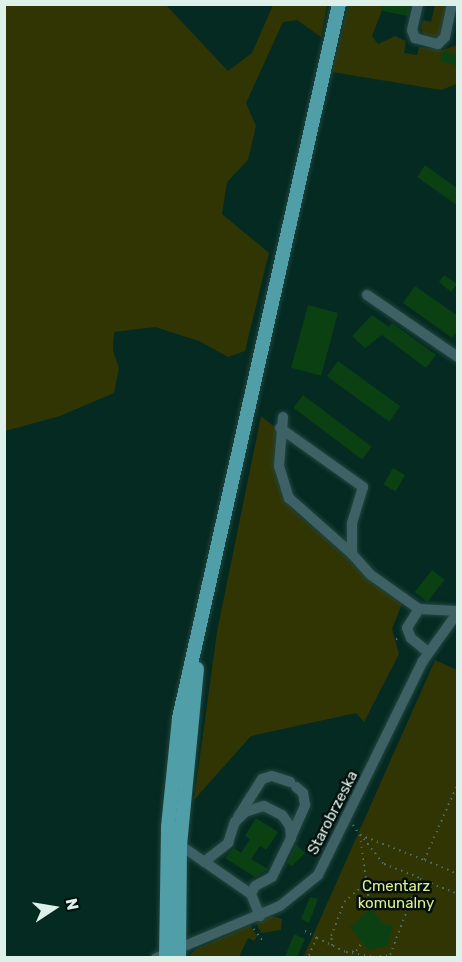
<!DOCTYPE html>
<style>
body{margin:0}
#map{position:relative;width:462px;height:962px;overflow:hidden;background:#042a22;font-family:Rubik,sans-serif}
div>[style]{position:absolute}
.green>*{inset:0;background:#313504}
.building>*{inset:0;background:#0b4013;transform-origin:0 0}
.path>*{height:1.5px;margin-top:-0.75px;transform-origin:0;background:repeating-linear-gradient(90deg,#4c6c64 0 1.5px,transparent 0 6px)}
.roads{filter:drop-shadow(0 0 2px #22463e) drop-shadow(0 0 2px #22463e)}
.minor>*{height:10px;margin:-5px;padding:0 5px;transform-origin:5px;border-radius:5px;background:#3d6165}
.major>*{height:14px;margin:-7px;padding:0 7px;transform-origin:7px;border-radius:7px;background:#509ea8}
span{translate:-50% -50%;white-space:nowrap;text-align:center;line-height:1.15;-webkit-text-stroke:5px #030f0c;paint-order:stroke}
.street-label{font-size:15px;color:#ddf0ea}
.park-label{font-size:15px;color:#e1ed8d}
.frame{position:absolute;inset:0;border:6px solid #ddf0ea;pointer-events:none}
.north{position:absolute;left:24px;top:878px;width:60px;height:60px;-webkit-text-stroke:4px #030f0c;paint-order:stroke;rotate:78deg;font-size:16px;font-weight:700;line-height:24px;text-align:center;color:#ddf0ea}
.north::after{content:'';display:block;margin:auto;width:21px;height:27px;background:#ddf0ea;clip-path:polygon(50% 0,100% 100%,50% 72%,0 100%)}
</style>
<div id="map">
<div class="green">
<div style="clip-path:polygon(5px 4px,166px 5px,228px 71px,252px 53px,273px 5px,327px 5px,321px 37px,297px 20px,283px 22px,246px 103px,256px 126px,248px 160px,227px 182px,222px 214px,269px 253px,245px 351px,228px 357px,199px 341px,155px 327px,114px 332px,113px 351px,119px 368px,114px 393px,60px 416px,5px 431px)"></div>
<div style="clip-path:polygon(348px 5px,384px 5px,372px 36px,378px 44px,395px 36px,406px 41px,404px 53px,417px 55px,419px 47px,443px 50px,457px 45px,457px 84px,441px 90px,332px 72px)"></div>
<div style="clip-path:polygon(435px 5px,449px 5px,441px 36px,435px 40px,424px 36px,421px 27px,423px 20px,431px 22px)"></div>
<div style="clip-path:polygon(261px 416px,277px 429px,278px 479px,292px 509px,402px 604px,392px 629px,399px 654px,364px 722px,356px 713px,251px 736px,194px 800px,217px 632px)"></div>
<div style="clip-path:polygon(435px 660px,457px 670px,457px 957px,303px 958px)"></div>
<div style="clip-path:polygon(268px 915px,282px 919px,281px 930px,261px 933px,256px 922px)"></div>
<div style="clip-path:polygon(250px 925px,257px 936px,254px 941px,248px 938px,239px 957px,188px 957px,196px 949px)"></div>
</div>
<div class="building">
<div style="clip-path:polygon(384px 4px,410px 4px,408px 16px,382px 11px)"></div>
<div style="clip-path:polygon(443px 51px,458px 55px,458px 66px,440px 61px)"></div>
<div style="clip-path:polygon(425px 165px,458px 189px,458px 206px,417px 177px)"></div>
<div style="clip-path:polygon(444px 275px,457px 284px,451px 292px,439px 282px)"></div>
<div style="clip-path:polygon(415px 286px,458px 316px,458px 330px,452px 338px,403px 303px)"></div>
<div style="left:308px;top:305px;width:31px;height:65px;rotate:15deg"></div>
<div style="clip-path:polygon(372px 315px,389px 327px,392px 323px,436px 355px,426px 368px,382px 335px,365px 348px,352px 336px)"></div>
<div style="left:338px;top:361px;width:77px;height:19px;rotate:36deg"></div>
<div style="left:303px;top:395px;width:86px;height:16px;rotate:37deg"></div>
<div style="left:393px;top:468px;width:14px;height:19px;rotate:30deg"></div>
<div style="left:432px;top:570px;width:16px;height:28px;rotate:38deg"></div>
<div style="clip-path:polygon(256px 818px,278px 832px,266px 850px,260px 846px,251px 859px,268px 869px,255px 877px,225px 858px,234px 848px,241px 853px,250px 839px,245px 836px)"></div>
<div style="clip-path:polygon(296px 844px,305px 853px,292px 866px,287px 863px)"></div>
<div style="clip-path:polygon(371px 895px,374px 913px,384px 924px,393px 926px,387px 946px,368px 950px,350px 927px,367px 912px)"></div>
<div style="clip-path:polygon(310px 897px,318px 899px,309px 923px,301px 919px)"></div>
<div style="clip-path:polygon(294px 934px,305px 939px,297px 957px,285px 957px)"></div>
</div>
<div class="path">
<div style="left:396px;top:640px;width:6px;rotate:-59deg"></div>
<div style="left:353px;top:825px;width:12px;rotate:55deg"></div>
<div style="left:360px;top:835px;width:73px;rotate:82.1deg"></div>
<div style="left:425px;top:860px;width:36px;rotate:23deg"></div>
<div style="left:420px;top:879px;width:41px;rotate:21.5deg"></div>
<div style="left:254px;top:929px;width:15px;rotate:53deg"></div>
<div style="left:305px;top:931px;width:14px;rotate:30deg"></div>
<div style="left:317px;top:938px;width:22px;rotate:114deg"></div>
<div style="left:317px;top:938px;width:32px;rotate:26deg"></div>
<div style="left:346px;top:952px;width:10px;rotate:-6deg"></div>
<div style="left:356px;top:951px;width:11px;rotate:-56deg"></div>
<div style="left:332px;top:946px;width:10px;rotate:-96deg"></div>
<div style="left:331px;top:936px;width:36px;rotate:-69deg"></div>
<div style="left:344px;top:902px;width:29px;rotate:-41deg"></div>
<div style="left:346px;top:952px;width:28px;rotate:10deg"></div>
<div style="left:374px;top:957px;width:16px;rotate:-7deg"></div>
<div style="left:390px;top:955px;width:82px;rotate:-69.4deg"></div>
<div style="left:419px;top:878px;width:39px;rotate:-159deg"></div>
<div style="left:383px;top:864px;width:37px;rotate:-128deg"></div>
<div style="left:360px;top:835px;width:69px;rotate:21.3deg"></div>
<div style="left:424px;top:860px;width:84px;rotate:-66.2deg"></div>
<div style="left:454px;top:958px;width:10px;rotate:-66deg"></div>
</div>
<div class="roads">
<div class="minor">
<div style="left:418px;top:4px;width:27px;rotate:103deg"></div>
<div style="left:412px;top:30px;width:9px;rotate:69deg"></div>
<div style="left:415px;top:38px;width:24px;rotate:15deg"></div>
<div style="left:438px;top:44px;width:10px;rotate:-45deg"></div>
<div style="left:445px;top:37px;width:34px;rotate:-78deg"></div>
<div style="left:367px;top:295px;width:110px;rotate:34.3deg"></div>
<div style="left:283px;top:417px;width:49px;rotate:94.7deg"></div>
<div style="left:279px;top:466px;width:34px;rotate:73deg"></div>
<div style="left:289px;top:498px;width:84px;rotate:41.6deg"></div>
<div style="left:280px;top:428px;width:102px;rotate:35.4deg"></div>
<div style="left:363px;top:487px;width:38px;rotate:107deg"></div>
<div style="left:352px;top:523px;width:31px;rotate:90deg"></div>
<div style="left:352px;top:554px;width:28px;rotate:48deg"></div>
<div style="left:371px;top:575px;width:59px;rotate:35.3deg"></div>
<div style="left:428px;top:652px;width:22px;rotate:-141deg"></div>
<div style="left:411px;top:638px;width:11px;rotate:-112deg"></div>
<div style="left:407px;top:628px;width:22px;rotate:-58deg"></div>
<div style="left:419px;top:609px;width:39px;rotate:3deg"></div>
<div style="left:238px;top:817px;width:45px;rotate:-57.7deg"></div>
<div style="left:262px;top:779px;width:10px;rotate:-17deg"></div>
<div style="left:272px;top:776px;width:19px;rotate:18deg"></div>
<div style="left:291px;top:837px;width:35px;rotate:-66deg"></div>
<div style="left:305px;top:805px;width:12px;rotate:-99deg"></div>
<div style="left:303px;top:793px;width:9px;rotate:-139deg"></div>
<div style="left:180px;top:845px;width:86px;rotate:34.6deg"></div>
<div style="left:251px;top:894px;width:24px;rotate:68deg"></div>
<div style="left:204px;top:862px;width:31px;rotate:-38deg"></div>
<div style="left:228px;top:843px;width:22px;rotate:-72deg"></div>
<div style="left:235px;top:822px;width:14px;rotate:-45deg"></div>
<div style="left:245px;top:812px;width:20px;rotate:-18deg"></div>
<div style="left:264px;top:806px;width:20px;rotate:27deg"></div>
<div style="left:282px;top:815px;width:14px;rotate:54deg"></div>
<div style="left:290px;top:826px;width:12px;rotate:85deg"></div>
<div style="left:291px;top:838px;width:43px;rotate:116deg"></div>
<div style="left:272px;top:877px;width:19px;rotate:152deg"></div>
<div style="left:255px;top:886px;width:9px;rotate:117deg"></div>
<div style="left:156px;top:958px;width:134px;rotate:-22.8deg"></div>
<div style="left:280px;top:906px;width:49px;rotate:-39.2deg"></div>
<div style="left:318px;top:875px;width:238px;rotate:-63.9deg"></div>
<div style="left:423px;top:661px;width:60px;rotate:-54.5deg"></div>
</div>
<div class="major">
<div style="left:166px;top:958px;width:131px;rotate:-89.1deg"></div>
<div style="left:168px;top:827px;width:110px;rotate:-84.2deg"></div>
<div style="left:179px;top:718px;width:732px;rotate:-77.37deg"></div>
<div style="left:179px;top:958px;width:113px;rotate:-89.5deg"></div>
<div style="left:180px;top:845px;width:177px;rotate:-84.5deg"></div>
</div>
</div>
<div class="street-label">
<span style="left:333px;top:813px;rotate:-63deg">Starobrzeska</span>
</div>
<div class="park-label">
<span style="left:396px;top:895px">Cmentarz<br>komunalny</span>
</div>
<div class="frame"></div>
<div class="north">N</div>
</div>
